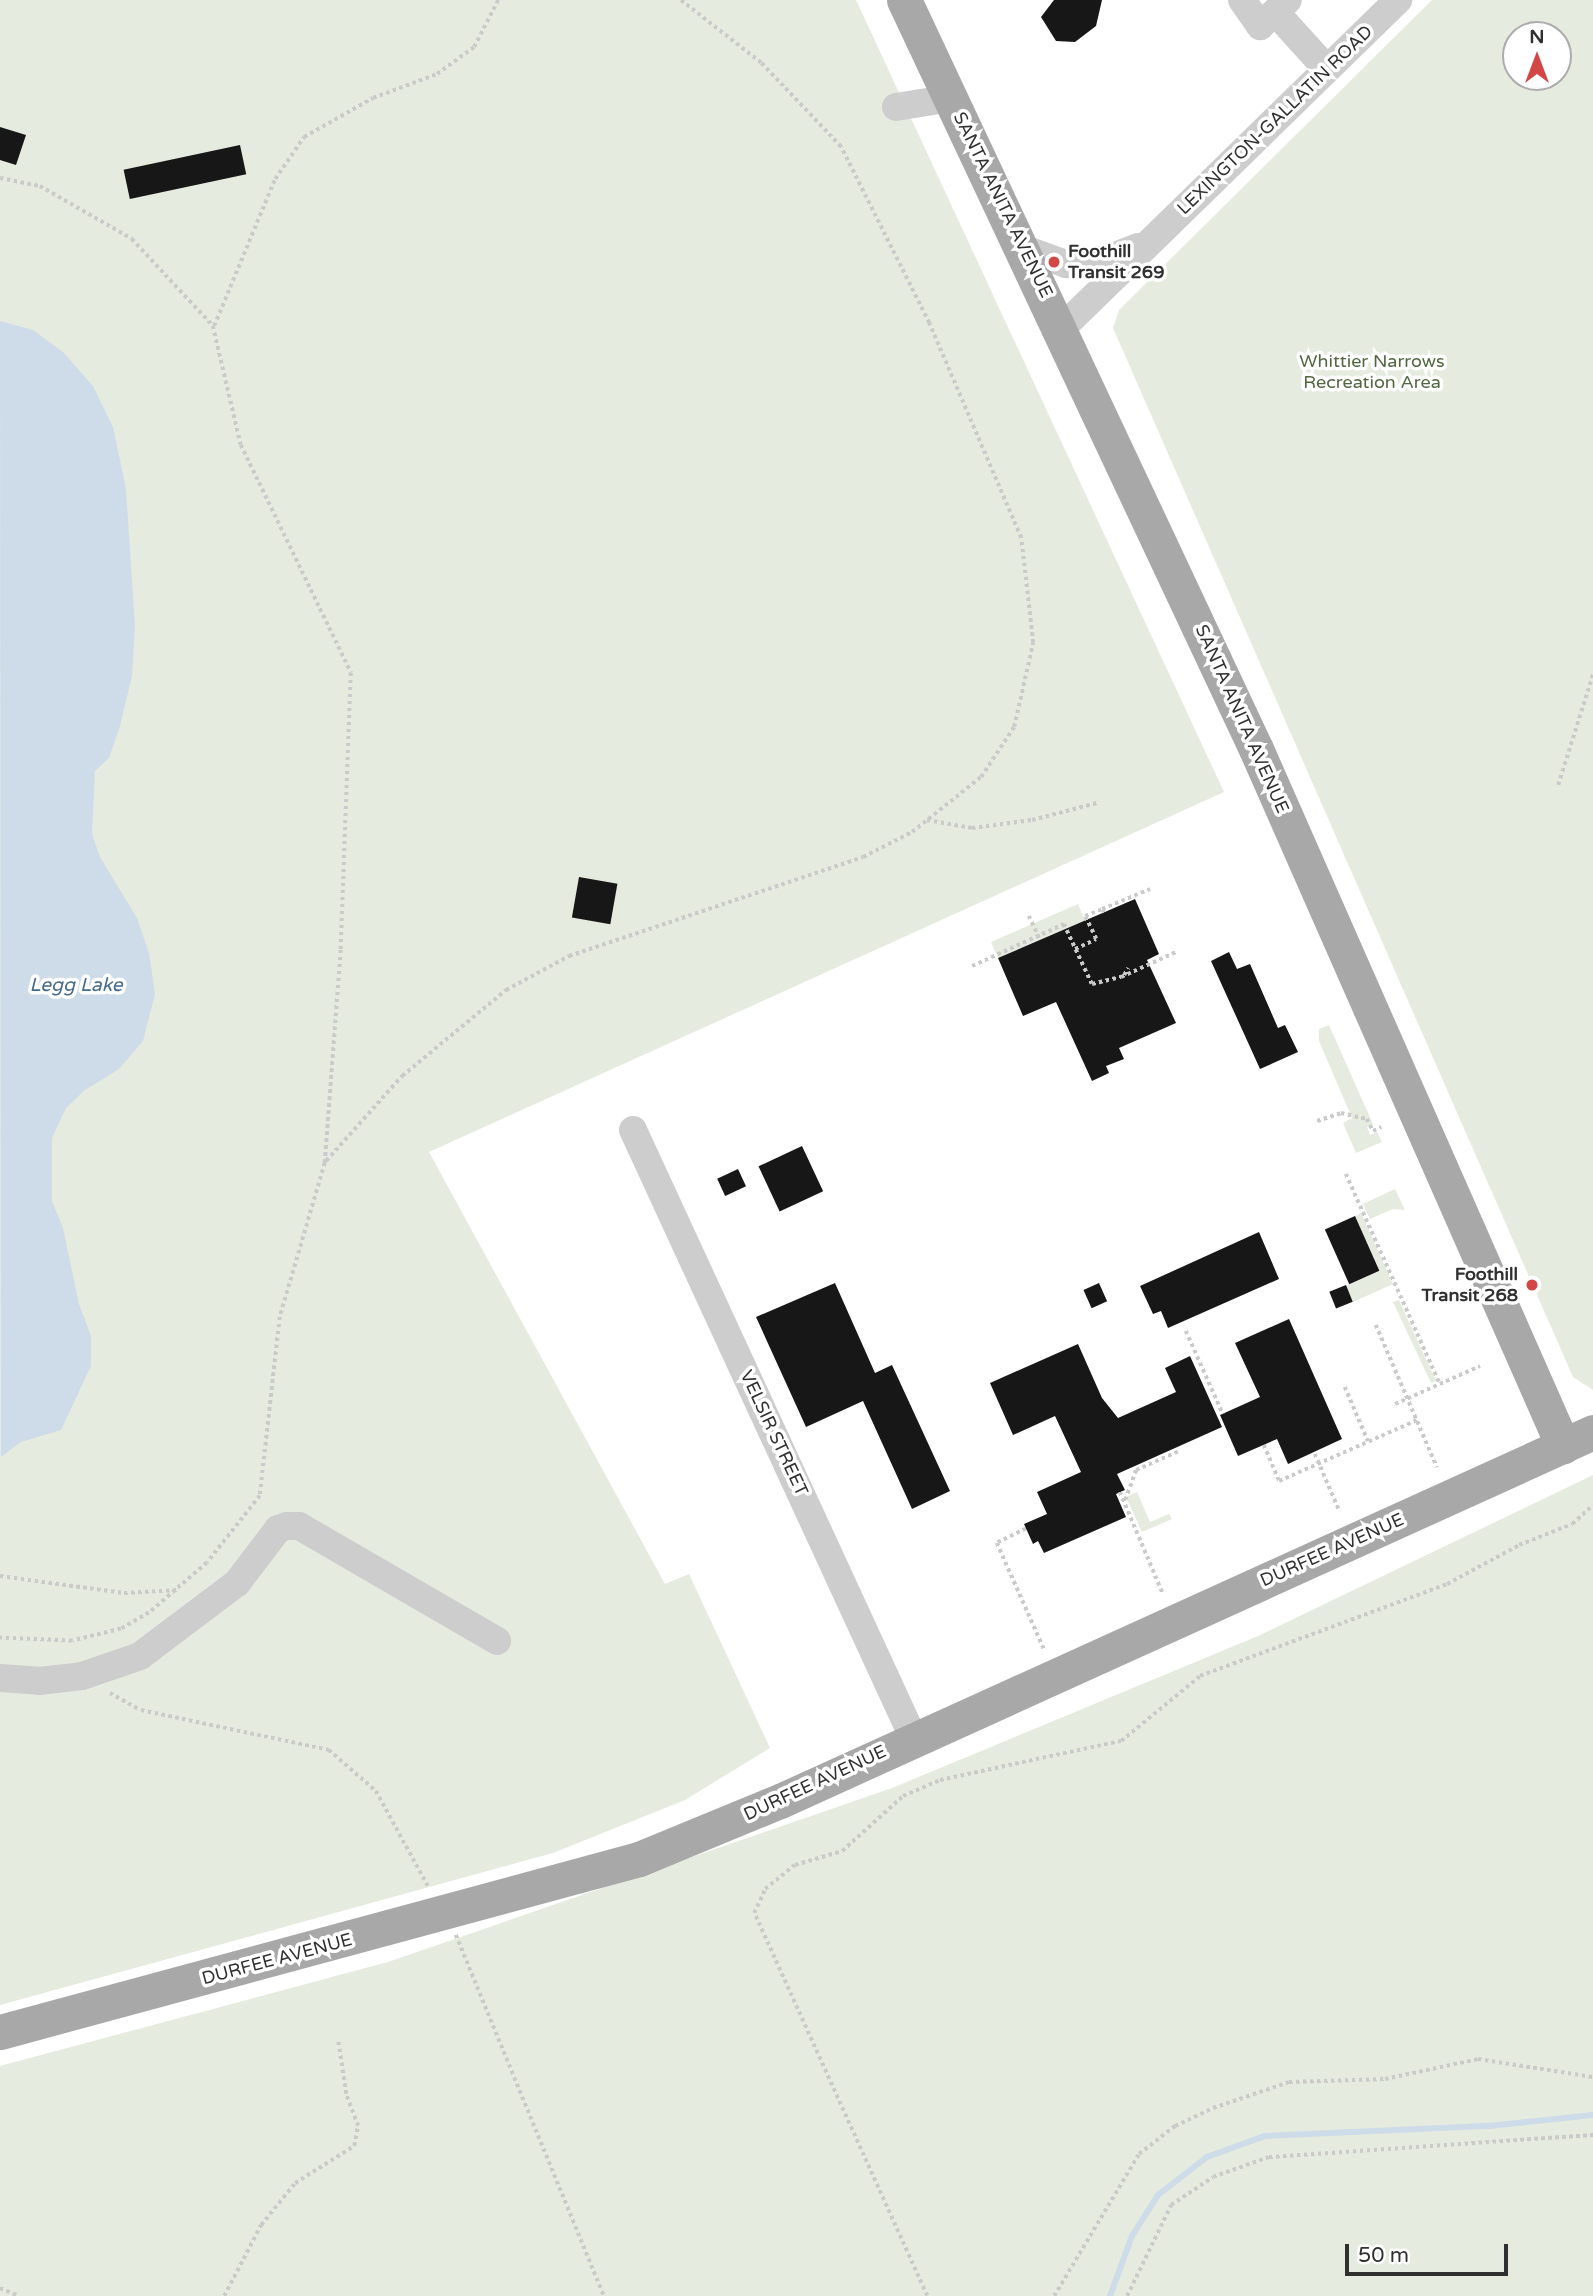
<!DOCTYPE html>
<style>
body{margin:0}
#map{position:relative;width:1593px;height:2296px;overflow:hidden;background:#fff;font-family:"Varela Round",sans-serif}
div>[style]{position:absolute}
.green>*{inset:0;background:#e5ebdf}
.water>*{inset:0;background:#cedce9}
.stream>*{height:6px;margin:-3px;padding:0 3px;transform-origin:3px;border-radius:3px;background:#cedce9}
.building>*{inset:0;background:#171717;transform-origin:0 0}
.path>*{height:3.5px;margin-top:-1.75px;transform-origin:0;background:repeating-linear-gradient(90deg,#cacaca 0 3.5px,transparent 0 7px)}
.minor>*{height:28px;margin:-14px;padding:0 14px;transform-origin:14px;border-radius:14px;background:#cdcdcd}
.major>*{height:35px;margin:-17.5px;padding:0 17.5px;transform-origin:17.5px;border-radius:17.5px;background:#a8a8a8}
.dots>*{width:19px;height:19px;translate:-50% -50%;box-sizing:border-box;border:4px solid #fff;border-radius:50%}
span{translate:-50% -50%;white-space:nowrap;text-align:center;line-height:1.15;-webkit-text-stroke:7px #fff;paint-order:stroke}
.street-label{font-size:18px;color:#303030}
.poi-label{font-size:18px;color:#303030;font-weight:700}
.left{translate:0 -50%;text-align:left}
.right{translate:-100% -50%;text-align:right}
.park-label{font-size:18px;color:#506741}
.water-label{font-size:19px;color:#466a89;font-style:italic}
.north{position:absolute;left:1502px;top:21px;width:70px;height:70px;box-sizing:border-box;background:#fff;border:2px solid #acacac;border-radius:50%;rotate:0deg;font-size:19px;font-weight:700;line-height:28px;text-align:center;color:#303030}
.north::after{content:'';display:block;margin:auto;width:24px;height:32px;background:#d24746;clip-path:polygon(50% 0,100% 100%,50% 72%,0 100%)}
.scale{position:absolute;left:1345px;top:2244px;width:163px;height:32px;box-sizing:border-box;border:4px solid #303030;border-top:0;padding-left:9px;font-size:21px;line-height:24px;white-space:nowrap;color:#303030;-webkit-text-stroke:5px #fff;paint-order:stroke}
</style>
<div id="map">
<div class="green">
<div style="clip-path:polygon(0 0,856px 0,1224px 792px,429px 1152px,665px 1584px,689px 1574px,770px 1748px,685px 1800px,553px 1853px,0 2005px)"></div>
<div style="clip-path:polygon(evenodd,1432px 0,1593px 0,1593px 1390px,1573px 1377px,1113px 328px,1119px 310px,1432px 0,1516px 35px,1558px 35px,1558px 77px,1516px 77px,1516px 35px)"></div>
<div style="clip-path:polygon(1078px 904px,1090px 932px,1064px 930px,998px 958px,991px 942px)"></div>
<div style="clip-path:polygon(1329px 1025px,1373px 1124px,1367px 1127px,1370px 1135px,1377px 1132px,1382px 1142px,1356px 1153px,1343px 1123px,1352px 1118px,1319px 1041px,1319px 1029px)"></div>
<div style="clip-path:polygon(1395px 1189px,1405px 1210px,1393px 1209px,1370px 1219px,1363px 1204px)"></div>
<div style="clip-path:polygon(1361px 1213px,1393px 1284px,1353px 1302px,1346px 1286px,1380px 1271px,1355px 1216px)"></div>
<div style="clip-path:polygon(1399px 1300px,1436px 1381px,1431px 1383px,1393px 1302px)"></div>
<div style="clip-path:polygon(1593px 1475px,1593px 2296px,0 2296px,0 2066px,388px 1962px,892px 1788px,1258px 1636px)"></div>
<div style="clip-path:polygon(1137px 1492px,1150px 1522px,1169px 1514px,1172px 1519px,1142px 1532px,1126px 1497px)"></div>
</div>
<div class="water">
<div style="clip-path:polygon(0 321px,33px 330px,63px 352px,93px 386px,113px 427px,126px 489px,135px 626px,132px 676px,120px 726px,109px 758px,95px 771px,92px 834px,100px 857px,137px 918px,149px 953px,155px 994px,143px 1041px,119px 1069px,85px 1090px,66px 1108px,52px 1138px,52px 1201px,63px 1228px,79px 1304px,91px 1336px,91px 1366px,61px 1430px,21px 1442px,1px 1457px)"></div>
</div>
<div class="stream">
<div style="left:1110px;top:2296px;width:64px;rotate:-69.9deg"></div>
<div style="left:1132px;top:2236px;width:49px;rotate:-57.6deg"></div>
<div style="left:1158px;top:2195px;width:62px;rotate:-37.8deg"></div>
<div style="left:1207px;top:2157px;width:62px;rotate:-19.9deg"></div>
<div style="left:1265px;top:2136px;width:224px;rotate:-2.6deg"></div>
<div style="left:1489px;top:2126px;width:105px;rotate:-6deg"></div>
</div>
<div class="building">
<div style="clip-path:polygon(1054px 0,1102px 0,1096px 26px,1075px 42px,1056px 41px,1041px 17px)"></div>
<div style="clip-path:polygon(0 127px,26px 135px,16px 165px,0 160px)"></div>
<div style="left:240px;top:145px;width:30px;height:119px;rotate:78deg"></div>
<div style="left:579px;top:877px;width:39px;height:41px;rotate:10deg"></div>
<div style="clip-path:polygon(1135px 899px,1159px 954px,1147px 960px,1176px 1023px,1119px 1048px,1124px 1059px,1106px 1066px,1109px 1073px,1092px 1081px,1056px 1002px,1023px 1016px,998px 958px)"></div>
<div style="clip-path:polygon(1229px 952px,1237px 969px,1250px 964px,1278px 1028px,1285px 1025px,1298px 1052px,1260px 1069px,1211px 961px)"></div>
<div style="left:802px;top:1146px;width:50px;height:48px;rotate:65deg"></div>
<div style="left:738px;top:1169px;width:19px;height:23px;rotate:65deg"></div>
<div style="left:1355px;top:1216px;width:60px;height:33px;rotate:66deg"></div>
<div style="clip-path:polygon(1259px 1232px,1279px 1279px,1168px 1328px,1161px 1311px,1153px 1314px,1140px 1286px)"></div>
<div style="clip-path:polygon(835px 1283px,875px 1373px,892px 1365px,950px 1491px,912px 1509px,863px 1401px,806px 1427px,756px 1317px)"></div>
<div style="left:1099px;top:1283px;width:20px;height:17px;rotate:66deg"></div>
<div style="left:1346px;top:1285px;width:18px;height:18px;rotate:68deg"></div>
<div style="clip-path:polygon(1289px 1319px,1342px 1439px,1288px 1464px,1277px 1439px,1238px 1456px,1220px 1415px,1260px 1397px,1235px 1343px)"></div>
<div style="clip-path:polygon(1078px 1344px,1102px 1398px,1118px 1418px,1176px 1392px,1165px 1368px,1190px 1356px,1222px 1427px,1117px 1474px,1125px 1490px,1116px 1494px,1126px 1517px,1044px 1553px,1038px 1541px,1033px 1544px,1024px 1524px,1047px 1514px,1037px 1492px,1081px 1472px,1055px 1416px,1013px 1435px,990px 1383px)"></div>
</div>
<div class="path">
<div style="left:0;top:178px;width:41px;rotate:11.3deg"></div>
<div style="left:40px;top:186px;width:106px;rotate:29.9deg"></div>
<div style="left:132px;top:239px;width:119px;rotate:47deg"></div>
<div style="left:213px;top:326px;width:122px;rotate:76.8deg"></div>
<div style="left:241px;top:445px;width:253px;rotate:64.2deg"></div>
<div style="left:351px;top:673px;width:277px;rotate:92.1deg"></div>
<div style="left:341px;top:950px;width:214px;rotate:94.3deg"></div>
<div style="left:325px;top:1163px;width:160px;rotate:106.3deg"></div>
<div style="left:280px;top:1317px;width:180px;rotate:96.4deg"></div>
<div style="left:260px;top:1496px;width:85px;rotate:128.3deg"></div>
<div style="left:207px;top:1563px;width:77px;rotate:139.2deg"></div>
<div style="left:149px;top:1613px;width:32px;rotate:150deg"></div>
<div style="left:121px;top:1629px;width:50px;rotate:166.2deg"></div>
<div style="left:72px;top:1641px;width:72px;rotate:-177.6deg"></div>
<div style="left:214px;top:326px;width:159px;rotate:-67.5deg"></div>
<div style="left:275px;top:179px;width:51px;rotate:-55.4deg"></div>
<div style="left:304px;top:137px;width:79px;rotate:-29.5deg"></div>
<div style="left:373px;top:98px;width:68px;rotate:-20.6deg"></div>
<div style="left:437px;top:74px;width:46px;rotate:-36.1deg"></div>
<div style="left:474px;top:47px;width:53px;rotate:-62.9deg"></div>
<div style="left:1558px;top:785px;width:116px;rotate:-72.5deg"></div>
<div style="left:927px;top:820px;width:46px;rotate:10.1deg"></div>
<div style="left:972px;top:828px;width:61px;rotate:-7.6deg"></div>
<div style="left:1032px;top:820px;width:67px;rotate:-14.7deg"></div>
<div style="left:1104px;top:913px;width:4px;rotate:-117deg"></div>
<div style="left:1102px;top:909px;width:52px;rotate:-22.6deg"></div>
<div style="left:1029px;top:916px;width:26px;rotate:65deg"></div>
<div style="left:1075px;top:949px;width:23px;rotate:-25deg"></div>
<div style="left:1096px;top:939px;width:25px;rotate:-116deg"></div>
<div style="left:1085px;top:916px;width:18px;rotate:-22deg"></div>
<div style="left:972px;top:966px;width:101px;rotate:-24.5deg"></div>
<div style="left:1064px;top:924px;width:66px;rotate:65deg"></div>
<div style="left:1092px;top:984px;width:30px;rotate:-14deg"></div>
<div style="left:1121px;top:977px;width:60px;rotate:-24.4deg"></div>
<div style="left:1124px;top:975px;width:8px;rotate:-60deg"></div>
<div style="left:1317px;top:1121px;width:25px;rotate:-18deg"></div>
<div style="left:1341px;top:1113px;width:27px;rotate:13deg"></div>
<div style="left:1367px;top:1119px;width:13px;rotate:63deg"></div>
<div style="left:1373px;top:1131px;width:9px;rotate:-27deg"></div>
<div style="left:326px;top:1161px;width:114px;rotate:-48.2deg"></div>
<div style="left:402px;top:1076px;width:135px;rotate:-39.6deg"></div>
<div style="left:506px;top:990px;width:72px;rotate:-28.4deg"></div>
<div style="left:569px;top:956px;width:310px;rotate:-18.6deg"></div>
<div style="left:863px;top:857px;width:55px;rotate:-27deg"></div>
<div style="left:912px;top:832px;width:88px;rotate:-38.6deg"></div>
<div style="left:981px;top:777px;width:60px;rotate:-56.6deg"></div>
<div style="left:1014px;top:727px;width:86px;rotate:-77.3deg"></div>
<div style="left:1033px;top:643px;width:106px;rotate:-96.5deg"></div>
<div style="left:1021px;top:538px;width:234px;rotate:-113.2deg"></div>
<div style="left:929px;top:323px;width:197px;rotate:-116.6deg"></div>
<div style="left:841px;top:147px;width:116px;rotate:-133.6deg"></div>
<div style="left:761px;top:63px;width:103px;rotate:-142.1deg"></div>
<div style="left:1346px;top:1174px;width:230px;rotate:65.9deg"></div>
<div style="left:1376px;top:1325px;width:155px;rotate:66.8deg"></div>
<div style="left:1186px;top:1331px;width:91px;rotate:66deg"></div>
<div style="left:1345px;top:1387px;width:59px;rotate:66.9deg"></div>
<div style="left:1395px;top:1404px;width:93px;rotate:-24.1deg"></div>
<div style="left:1264px;top:1445px;width:39px;rotate:67deg"></div>
<div style="left:1279px;top:1481px;width:151px;rotate:-23.8deg"></div>
<div style="left:1315px;top:1454px;width:63px;rotate:66.7deg"></div>
<div style="left:1120px;top:1492px;width:111px;rotate:67.1deg"></div>
<div style="left:1125px;top:1500px;width:32px;rotate:-70deg"></div>
<div style="left:1136px;top:1470px;width:47px;rotate:-23.8deg"></div>
<div style="left:1026px;top:1529px;width:32px;rotate:154deg"></div>
<div style="left:997px;top:1543px;width:116px;rotate:66.1deg"></div>
<div style="left:0;top:1576px;width:125px;rotate:7.8deg"></div>
<div style="left:124px;top:1593px;width:54px;rotate:-3.2deg"></div>
<div style="left:110px;top:1693px;width:35px;rotate:29deg"></div>
<div style="left:141px;top:1710px;width:192px;rotate:12deg"></div>
<div style="left:329px;top:1750px;width:62px;rotate:41.1deg"></div>
<div style="left:376px;top:1791px;width:108px;rotate:61.3deg"></div>
<div style="left:456px;top:1935px;width:390px;rotate:67.7deg"></div>
<div style="left:0;top:2288px;width:21px;rotate:23deg"></div>
<div style="left:224px;top:2296px;width:80px;rotate:-62.5deg"></div>
<div style="left:261px;top:2225px;width:54px;rotate:-51deg"></div>
<div style="left:295px;top:2183px;width:70px;rotate:-32.1deg"></div>
<div style="left:354px;top:2146px;width:20px;rotate:-79deg"></div>
<div style="left:358px;top:2126px;width:34px;rotate:-111deg"></div>
<div style="left:346px;top:2094px;width:54px;rotate:-98.6deg"></div>
<div style="left:927px;top:2296px;width:420px;rotate:-114.3deg"></div>
<div style="left:754px;top:1913px;width:26px;rotate:-65deg"></div>
<div style="left:765px;top:1889px;width:38px;rotate:-39deg"></div>
<div style="left:795px;top:1865px;width:49px;rotate:-16.6deg"></div>
<div style="left:842px;top:1851px;width:82px;rotate:-42deg"></div>
<div style="left:903px;top:1796px;width:40px;rotate:-23.4deg"></div>
<div style="left:940px;top:1780px;width:185px;rotate:-12.2deg"></div>
<div style="left:1121px;top:1741px;width:102px;rotate:-39.4deg"></div>
<div style="left:1200px;top:1676px;width:264px;rotate:-20.4deg"></div>
<div style="left:1447px;top:1584px;width:82px;rotate:-28.4deg"></div>
<div style="left:1519px;top:1545px;width:57px;rotate:-21.6deg"></div>
<div style="left:1572px;top:1524px;width:28px;rotate:-42deg"></div>
<div style="left:1054px;top:2296px;width:165px;rotate:-59.1deg"></div>
<div style="left:1139px;top:2154px;width:46px;rotate:-37.9deg"></div>
<div style="left:1175px;top:2126px;width:42px;rotate:-25.3deg"></div>
<div style="left:1213px;top:2108px;width:80px;rotate:-18.9deg"></div>
<div style="left:1289px;top:2082px;width:96px;rotate:-1.8deg"></div>
<div style="left:1385px;top:2079px;width:95px;rotate:-12.1deg"></div>
<div style="left:1478px;top:2059px;width:116px;rotate:8.9deg"></div>
<div style="left:1127px;top:2296px;width:101px;rotate:-64.2deg"></div>
<div style="left:1171px;top:2205px;width:50px;rotate:-33.7deg"></div>
<div style="left:1213px;top:2177px;width:59px;rotate:-19.7deg"></div>
<div style="left:1269px;top:2157px;width:325px;rotate:-3.9deg"></div>
</div>
<div class="minor">
<div style="left:1242px;top:0;width:32px;rotate:55deg"></div>
<div style="left:1260px;top:26px;width:38px;rotate:-43deg"></div>
<div style="left:1276px;top:13px;width:76px;rotate:47.7deg"></div>
<div style="left:896px;top:107px;width:56px;rotate:-9.3deg"></div>
<div style="left:1024px;top:249px;width:45px;rotate:19.7deg"></div>
<div style="left:1066px;top:264px;width:29px"></div>
<div style="left:1095px;top:264px;width:46px;rotate:-21.6deg"></div>
<div style="left:1062px;top:328px;width:470px;rotate:-44.3deg"></div>
<div style="left:633px;top:1130px;width:668px;rotate:65.24deg"></div>
<div style="left:0;top:1678px;width:39px;rotate:4deg"></div>
<div style="left:39px;top:1681px;width:43px;rotate:-6.6deg"></div>
<div style="left:82px;top:1676px;width:61px;rotate:-19deg"></div>
<div style="left:140px;top:1656px;width:121px;rotate:-37deg"></div>
<div style="left:237px;top:1583px;width:68px;rotate:-52.8deg"></div>
<div style="left:278px;top:1529px;width:9px;rotate:-18deg"></div>
<div style="left:287px;top:1526px;width:12px"></div>
<div style="left:299px;top:1526px;width:229px;rotate:30.1deg"></div>
</div>
<div class="major">
<div style="left:904px;top:0;width:828px;rotate:64.83deg"></div>
<div style="left:1256px;top:749px;width:762px;rotate:66.23deg"></div>
<div style="left:0;top:2032px;width:662px;rotate:-15.15deg"></div>
<div style="left:639px;top:1859px;width:152px;rotate:-22.4deg"></div>
<div style="left:780px;top:1801px;width:893px;rotate:-24.41deg"></div>
</div>
<div class="dots">
<div style="left:1054px;top:262px;background:#d24746"></div>
<div style="left:1532px;top:1285px;background:#d24746"></div>
</div>
<div class="street-label">
<span style="left:1275px;top:120px;rotate:-44deg">LEXINGTON-GALLATIN ROAD</span>
<span style="left:1003px;top:205px;rotate:64deg">SANTA ANITA AVENUE</span>
<span style="left:1242px;top:719px;rotate:66deg">SANTA ANITA AVENUE</span>
<span style="left:774px;top:1433px;rotate:65deg">VELSIR STREET</span>
<span style="left:1332px;top:1550px;rotate:-24deg">DURFEE AVENUE</span>
<span style="left:815px;top:1783px;rotate:-25deg">DURFEE AVENUE</span>
<span style="left:277px;top:1959px;rotate:-15deg">DURFEE AVENUE</span>
</div>
<div class="poi-label">
<span class="left" style="left:1068px;top:262px">Foothill<br>Transit 269</span>
<span class="right" style="left:1518px;top:1285px">Foothill<br>Transit 268</span>
</div>
<div class="park-label">
<span style="left:1372px;top:372px">Whittier Narrows<br>Recreation Area</span>
</div>
<div class="water-label">
<span style="left:76px;top:986px">Legg Lake</span>
</div>
<div class="north">N</div>
<div class="scale">50 m</div>
</div>
